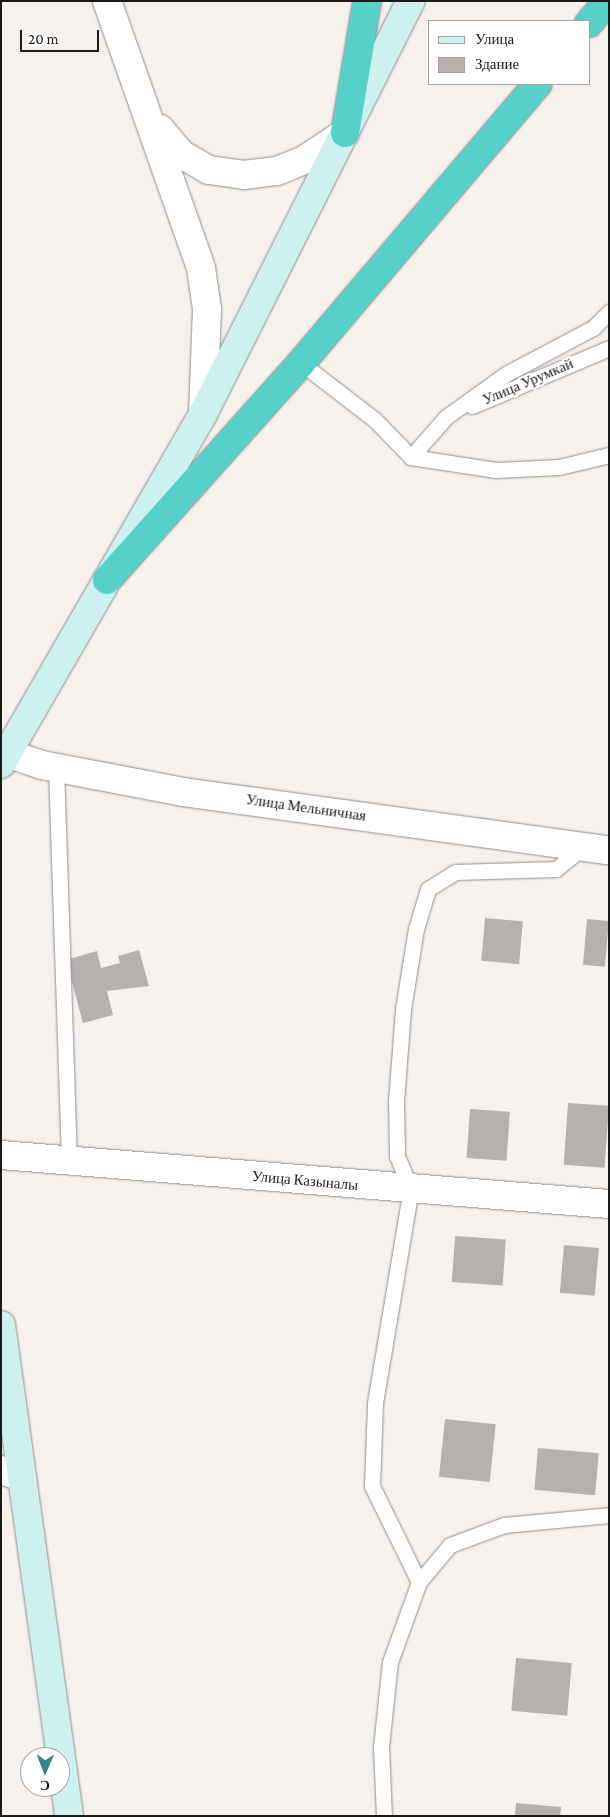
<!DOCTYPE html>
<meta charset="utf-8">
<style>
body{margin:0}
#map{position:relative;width:610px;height:1817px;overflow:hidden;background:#f7f1ee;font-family:"Crimson Pro",serif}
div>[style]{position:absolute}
.building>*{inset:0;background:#b6b1ae;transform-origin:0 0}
.roads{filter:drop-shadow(0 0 1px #918c89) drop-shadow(0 0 1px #918c89)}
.lane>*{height:15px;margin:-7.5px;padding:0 7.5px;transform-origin:7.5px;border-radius:7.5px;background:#fff}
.street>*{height:28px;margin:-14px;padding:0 14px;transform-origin:14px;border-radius:14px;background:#fff}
.secondary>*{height:28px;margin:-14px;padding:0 14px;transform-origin:14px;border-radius:14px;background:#ccf1ef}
.highway>*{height:28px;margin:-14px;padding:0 14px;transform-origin:14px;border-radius:14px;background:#55d1c9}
span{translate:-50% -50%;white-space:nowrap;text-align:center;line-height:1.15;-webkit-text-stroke:4px #fff;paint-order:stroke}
.street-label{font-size:15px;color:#1c1a19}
.frame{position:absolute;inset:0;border:2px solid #1c1a19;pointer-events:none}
.legend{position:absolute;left:428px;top:20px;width:162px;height:65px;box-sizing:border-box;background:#fff;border:1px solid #a4a3a3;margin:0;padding:6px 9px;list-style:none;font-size:15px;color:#1c1a19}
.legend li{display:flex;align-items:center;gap:10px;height:25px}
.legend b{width:25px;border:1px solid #a4a3a3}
.north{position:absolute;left:20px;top:1747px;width:50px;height:50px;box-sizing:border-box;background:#fff;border:1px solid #a4a3a3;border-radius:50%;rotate:181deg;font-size:14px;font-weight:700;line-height:20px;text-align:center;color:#1c1a19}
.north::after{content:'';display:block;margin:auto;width:18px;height:22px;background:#3d8580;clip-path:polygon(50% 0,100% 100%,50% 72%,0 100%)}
.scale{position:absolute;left:20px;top:30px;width:79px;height:22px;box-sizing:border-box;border:2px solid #1c1a19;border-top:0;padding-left:6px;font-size:15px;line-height:18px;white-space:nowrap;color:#1c1a19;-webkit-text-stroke:4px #fff;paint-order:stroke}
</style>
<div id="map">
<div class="building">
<div style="left:485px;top:918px;width:38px;height:43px;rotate:5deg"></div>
<div style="left:587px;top:919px;width:22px;height:46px;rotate:5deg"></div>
<div style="clip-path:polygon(139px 950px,149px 986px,107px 991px,113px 1015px,83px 1023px,66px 960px,97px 951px,101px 968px,120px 963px,118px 956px)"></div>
<div style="left:568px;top:1103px;width:41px;height:62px;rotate:4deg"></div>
<div style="left:470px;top:1109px;width:40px;height:49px;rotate:4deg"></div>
<div style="left:455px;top:1236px;width:51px;height:46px;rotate:4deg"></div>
<div style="left:564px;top:1245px;width:35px;height:48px;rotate:5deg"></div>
<div style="left:445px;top:1419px;width:51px;height:58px;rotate:6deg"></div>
<div style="left:538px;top:1448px;width:61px;height:42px;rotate:5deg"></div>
<div style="left:516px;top:1658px;width:56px;height:53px;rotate:5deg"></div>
<div style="clip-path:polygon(516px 1803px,561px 1807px,560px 1816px,515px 1816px)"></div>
</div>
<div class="roads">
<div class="lane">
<div style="left:301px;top:363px;width:93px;rotate:37.6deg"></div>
<div style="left:375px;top:420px;width:52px;rotate:45.8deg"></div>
<div style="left:411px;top:457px;width:86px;rotate:8.7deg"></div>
<div style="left:496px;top:470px;width:63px;rotate:-2.7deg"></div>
<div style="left:559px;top:467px;width:51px;rotate:-13.5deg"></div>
<div style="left:472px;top:406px;width:149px;rotate:-22.9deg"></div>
<div style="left:411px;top:457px;width:53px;rotate:-48.8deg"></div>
<div style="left:446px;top:417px;width:74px;rotate:-35.6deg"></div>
<div style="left:506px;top:374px;width:98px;rotate:-27.9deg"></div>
<div style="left:593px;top:328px;width:23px;rotate:-45deg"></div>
<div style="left:56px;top:768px;width:393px;rotate:88.1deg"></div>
<div style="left:419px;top:1582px;width:107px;rotate:-116.1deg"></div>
<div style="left:372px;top:1486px;width:83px;rotate:-87.9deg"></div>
<div style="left:375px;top:1403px;width:217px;rotate:-80.5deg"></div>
<div style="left:411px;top:1189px;width:36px;rotate:-113deg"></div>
<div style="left:397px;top:1156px;width:55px;rotate:-91deg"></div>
<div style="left:396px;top:1101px;width:92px;rotate:-85.6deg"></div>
<div style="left:403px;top:1009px;width:81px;rotate:-80.8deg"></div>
<div style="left:416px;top:929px;width:42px;rotate:-73.3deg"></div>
<div style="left:428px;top:889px;width:32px;rotate:-32deg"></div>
<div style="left:455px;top:872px;width:101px;rotate:-1.7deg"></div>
<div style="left:556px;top:869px;width:36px;rotate:-39deg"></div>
<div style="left:384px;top:1816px;width:69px;rotate:-92.5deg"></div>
<div style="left:381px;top:1747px;width:85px;rotate:-84deg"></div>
<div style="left:390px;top:1662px;width:85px;rotate:-70.1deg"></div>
<div style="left:419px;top:1582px;width:48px;rotate:-50deg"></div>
<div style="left:450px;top:1545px;width:58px;rotate:-20.3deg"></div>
<div style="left:504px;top:1525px;width:105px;rotate:-5.4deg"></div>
</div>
<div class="street">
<div style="left:107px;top:1px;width:283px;rotate:70.6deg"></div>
<div style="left:201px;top:268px;width:41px;rotate:81.7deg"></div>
<div style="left:207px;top:309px;width:105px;rotate:92.2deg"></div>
<div style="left:160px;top:129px;width:33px;rotate:50deg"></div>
<div style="left:181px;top:154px;width:32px;rotate:30deg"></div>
<div style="left:209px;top:170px;width:35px;rotate:8deg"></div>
<div style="left:244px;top:175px;width:33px;rotate:-7deg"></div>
<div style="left:277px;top:171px;width:31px;rotate:-22deg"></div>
<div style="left:306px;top:159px;width:47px;rotate:-33.7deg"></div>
<div style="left:1px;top:751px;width:43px;rotate:18.9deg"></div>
<div style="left:42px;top:765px;width:144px;rotate:10.8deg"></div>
<div style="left:183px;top:792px;width:430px;rotate:7.8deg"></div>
<div style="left:1px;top:1155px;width:610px;rotate:4.61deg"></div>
<div style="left:1px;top:1470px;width:21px;rotate:19deg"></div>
</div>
<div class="secondary">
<div style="left:1px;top:764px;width:404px;rotate:-60deg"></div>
<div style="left:203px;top:414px;width:462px;rotate:-63.3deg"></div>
<div style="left:1px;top:1325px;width:496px;rotate:82.1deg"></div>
</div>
<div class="highway">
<div style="left:589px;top:23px;width:29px;rotate:-49deg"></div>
<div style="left:345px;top:133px;width:134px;rotate:-80.5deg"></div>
<div style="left:107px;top:580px;width:291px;rotate:-48.2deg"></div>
<div style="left:301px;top:363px;width:366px;rotate:-49.7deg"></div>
</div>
</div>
<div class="street-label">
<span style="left:528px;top:382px;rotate:-23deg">Улица Урумкай</span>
<span style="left:306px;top:808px;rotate:8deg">Улица Мельничная</span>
<span style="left:305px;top:1181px;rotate:5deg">Улица Казыналы</span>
</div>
<div class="frame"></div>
<ul class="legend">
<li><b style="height:6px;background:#ccf1ef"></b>Улица</li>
<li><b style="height:14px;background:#b6b1ae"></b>Здание</li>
</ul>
<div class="north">С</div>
<div class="scale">20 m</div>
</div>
